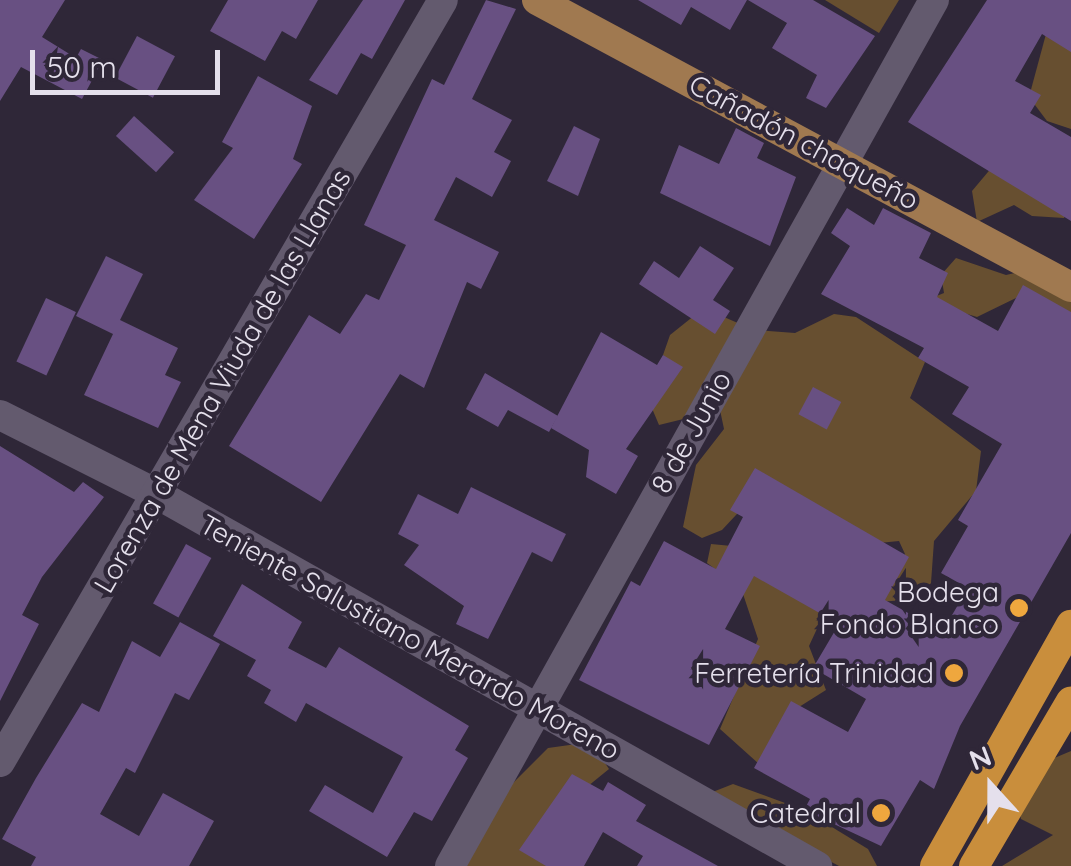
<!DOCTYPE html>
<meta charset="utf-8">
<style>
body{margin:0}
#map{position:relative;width:1071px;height:866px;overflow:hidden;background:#2f2738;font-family:Quicksand,sans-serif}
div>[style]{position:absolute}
.green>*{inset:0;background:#674f30}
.building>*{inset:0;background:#685082;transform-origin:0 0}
.minor>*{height:30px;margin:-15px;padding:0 15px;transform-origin:15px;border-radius:15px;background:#635a6e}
.major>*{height:30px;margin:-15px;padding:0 15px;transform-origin:15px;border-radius:15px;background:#a07950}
.highway>*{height:30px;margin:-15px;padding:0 15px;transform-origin:15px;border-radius:15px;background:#c98e3c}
.dots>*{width:28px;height:28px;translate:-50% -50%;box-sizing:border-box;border:5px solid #2f2738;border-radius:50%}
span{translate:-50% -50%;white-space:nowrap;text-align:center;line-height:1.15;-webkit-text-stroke:9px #2f2738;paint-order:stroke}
.street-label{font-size:28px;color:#e5e0ec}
.poi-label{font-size:28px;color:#e5e0ec}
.right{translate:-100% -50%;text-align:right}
.north{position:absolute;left:941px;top:736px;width:100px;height:100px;-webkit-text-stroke:8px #2f2738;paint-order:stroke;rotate:339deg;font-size:28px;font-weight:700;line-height:40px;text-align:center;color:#e5e0ec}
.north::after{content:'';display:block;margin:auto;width:35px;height:45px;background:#e5e0ec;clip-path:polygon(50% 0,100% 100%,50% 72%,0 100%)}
.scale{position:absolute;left:30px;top:50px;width:190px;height:45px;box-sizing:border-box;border:5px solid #e5e0ec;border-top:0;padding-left:12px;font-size:30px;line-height:35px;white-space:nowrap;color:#e5e0ec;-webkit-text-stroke:8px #2f2738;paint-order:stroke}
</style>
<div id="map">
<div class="green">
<div style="clip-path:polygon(825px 0,899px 0,879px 33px)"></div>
<div style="clip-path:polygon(1071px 28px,1071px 129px,1047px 121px,1029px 97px,1046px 34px)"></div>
<div style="clip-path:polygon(993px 166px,1066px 214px,1064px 218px,1032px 216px,1014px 205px,977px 222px,972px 191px)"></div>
<div style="clip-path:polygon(956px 258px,1006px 275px,1040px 267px,1071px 287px,1071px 313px,1024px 294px,977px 317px,924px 301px,944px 293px,941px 275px)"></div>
<div style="clip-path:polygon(717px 314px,754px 330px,795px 333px,834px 314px,856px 317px,925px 362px,910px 398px,981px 451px,976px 491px,934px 541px,931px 583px,918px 599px,878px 602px,905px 554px,899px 541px,859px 545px,750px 500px,722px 530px,702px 538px,683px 527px,696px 465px,724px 429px,720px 410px,659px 425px,651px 406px,675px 372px,663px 355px,670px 335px,695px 315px)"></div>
<div style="clip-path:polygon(711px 544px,732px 546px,827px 607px,809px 646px,826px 690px,799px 707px,759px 764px,720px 729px,758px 639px,741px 588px,707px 563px)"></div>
<div style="clip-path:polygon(591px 742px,609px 769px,566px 804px,557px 866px,466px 866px,503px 793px,548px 748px)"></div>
<div style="clip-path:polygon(1071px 751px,1071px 866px,1002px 866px,1053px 835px,1021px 819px,1018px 807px,1052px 759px)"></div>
<div style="clip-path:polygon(733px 784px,804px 810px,868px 849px,877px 866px,839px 866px,705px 795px)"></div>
</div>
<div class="building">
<div style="clip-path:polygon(0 0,65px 0,42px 37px,76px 58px,81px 49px,103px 60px,82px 99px,21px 67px,0 101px)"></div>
<div style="clip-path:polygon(228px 0,318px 0,296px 39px,282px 31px,265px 61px,210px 31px)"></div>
<div style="clip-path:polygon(363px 0,405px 0,372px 59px,361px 53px,337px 95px,309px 80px)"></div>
<div style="clip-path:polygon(486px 0,516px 9px,472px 99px,512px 120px,494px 152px,511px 161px,492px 197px,456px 177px,434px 220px,499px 252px,481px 289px,467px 282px,424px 388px,400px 374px,321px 502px,229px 446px,309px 315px,340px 334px,366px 294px,379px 300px,406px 245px,364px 225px,432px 79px,444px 85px)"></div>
<div style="clip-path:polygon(638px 0,747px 0,730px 30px,691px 7px,681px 25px)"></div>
<div style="clip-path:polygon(748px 0,813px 0,875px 36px,826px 108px,806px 98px,817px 75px,772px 48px,787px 23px)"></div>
<div style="clip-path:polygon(987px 0,1071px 0,1071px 52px,1042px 34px,1015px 81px,1041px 95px,1030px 113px,1071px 137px,1071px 221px,908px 122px)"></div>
<div style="left:137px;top:36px;width:43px;height:47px;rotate:28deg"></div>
<div style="clip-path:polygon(258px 76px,312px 106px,293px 159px,302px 164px,254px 239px,194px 200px,233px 148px,222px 142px)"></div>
<div style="left:134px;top:116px;width:54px;height:27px;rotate:42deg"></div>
<div style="clip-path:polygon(574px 126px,600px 139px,578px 196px,547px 181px)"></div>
<div style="clip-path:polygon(736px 128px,764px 143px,757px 158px,796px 177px,770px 246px,660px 193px,679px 145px,719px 164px)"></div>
<div style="clip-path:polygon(847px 208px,874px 225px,883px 208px,931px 233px,919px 258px,948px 273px,937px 297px,998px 331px,1023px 285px,1071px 312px,1071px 533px,960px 726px,934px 789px,920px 780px,881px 846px,804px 810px,810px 799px,754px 768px,791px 701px,848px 732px,866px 699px,813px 668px,839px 624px,754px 576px,725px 629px,760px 646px,709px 745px,579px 680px,631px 581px,640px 586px,664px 541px,716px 569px,743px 517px,730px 510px,755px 468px,909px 557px,885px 600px,942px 632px,968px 588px,941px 573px,968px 526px,958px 520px,1002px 444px,952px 414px,969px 387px,918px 358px,924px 348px,821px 294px,850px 246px,831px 233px)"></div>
<div style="clip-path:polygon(700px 246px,734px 268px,713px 300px,730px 311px,715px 334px,639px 284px,654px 261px,679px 278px)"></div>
<div style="clip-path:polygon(106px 256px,143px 274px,120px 320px,178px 348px,165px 375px,181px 382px,158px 428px,84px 395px,113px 334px,76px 316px)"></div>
<div style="left:46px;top:298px;width:33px;height:70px;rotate:25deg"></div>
<div style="clip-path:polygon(601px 332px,657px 365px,663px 355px,683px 367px,626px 449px,638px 456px,616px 494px,586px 477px,589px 450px,551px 428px)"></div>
<div style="clip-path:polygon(485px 373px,558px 416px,549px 432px,508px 410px,498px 427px,466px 409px)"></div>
<div style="left:813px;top:387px;width:32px;height:31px;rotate:28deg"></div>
<div style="clip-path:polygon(0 446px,74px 492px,83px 482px,104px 497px,42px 577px,22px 615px,39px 624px,0 701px)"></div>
<div style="clip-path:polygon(471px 487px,566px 534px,552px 562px,532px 552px,488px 639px,456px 624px,464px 606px,404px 565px,419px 545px,398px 534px,418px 494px,458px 514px)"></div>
<div style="left:186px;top:544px;width:29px;height:68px;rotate:29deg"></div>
<div style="clip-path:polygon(242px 584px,302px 622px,288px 648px,326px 668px,339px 647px,469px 726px,455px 750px,468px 758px,432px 821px,414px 812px,387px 857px,309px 811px,325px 785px,373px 813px,403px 757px,306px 703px,296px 722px,264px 703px,271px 690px,247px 676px,256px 660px,213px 636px)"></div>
<div style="clip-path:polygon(180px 622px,220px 644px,189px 700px,175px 693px,135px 773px,126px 768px,100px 814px,139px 836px,163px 793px,214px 821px,189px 866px,31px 866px,36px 857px,2px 839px,36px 778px,82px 703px,99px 712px,132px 641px,160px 657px)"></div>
<div style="clip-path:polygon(572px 774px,603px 791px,608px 782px,646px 805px,636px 821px,718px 866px,637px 866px,643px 856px,603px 832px,584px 866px,546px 866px,519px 850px)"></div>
</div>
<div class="minor">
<div style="left:0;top:415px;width:176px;rotate:26.7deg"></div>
<div style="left:157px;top:494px;width:758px;rotate:29.41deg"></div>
<div style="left:0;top:762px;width:881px;rotate:-59.83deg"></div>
<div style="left:450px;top:866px;width:992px;rotate:-60.8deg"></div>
</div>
<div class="major">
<div style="left:537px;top:0;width:606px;rotate:28.26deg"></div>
</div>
<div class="highway">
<div style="left:935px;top:866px;width:277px;rotate:-60.6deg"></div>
<div style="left:974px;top:866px;width:191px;rotate:-59.5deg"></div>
</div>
<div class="dots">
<div style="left:1019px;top:608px;background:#efa73e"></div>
<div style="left:954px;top:673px;background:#efa73e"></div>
<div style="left:881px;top:813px;background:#efa73e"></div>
</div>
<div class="street-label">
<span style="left:804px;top:142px;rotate:28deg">Cañadón chaqueño</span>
<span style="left:222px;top:381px;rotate:-60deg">Lorenza de Mena Viuda de las Llanas</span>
<span style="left:691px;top:432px;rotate:-61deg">8 de Junio</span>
<span style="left:410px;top:637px;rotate:29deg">Teniente Salustiano Merardo Moreno</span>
</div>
<div class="poi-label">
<span class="right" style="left:999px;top:608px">Bodega<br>Fondo Blanco</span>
<span class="right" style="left:934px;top:673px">Ferretería Trinidad</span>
<span class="right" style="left:861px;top:813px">Catedral</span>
</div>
<div class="north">N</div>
<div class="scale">50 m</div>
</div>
